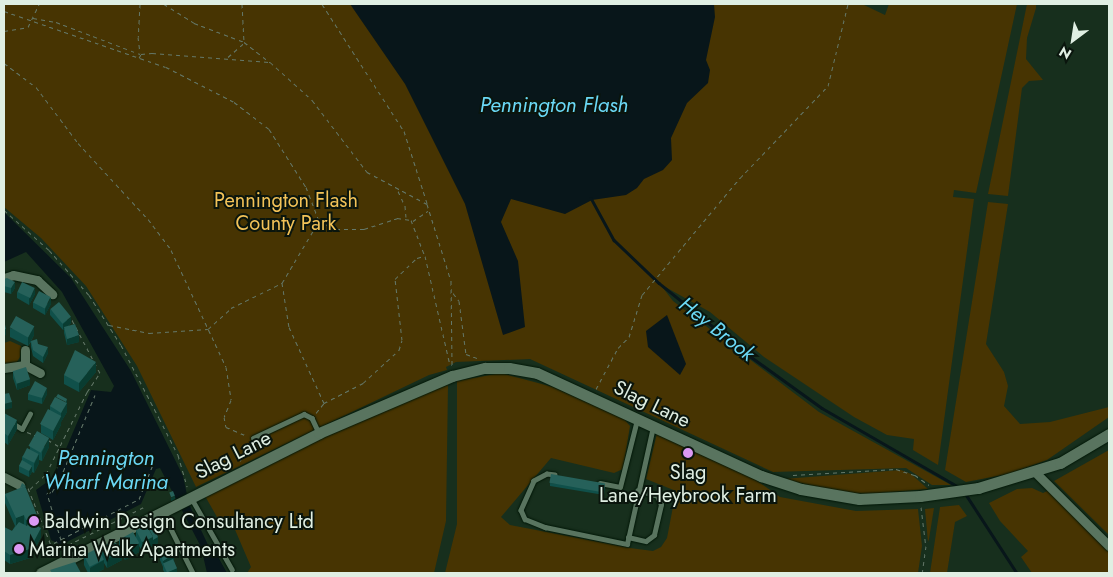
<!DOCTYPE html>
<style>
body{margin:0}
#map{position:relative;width:1113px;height:577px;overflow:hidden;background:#172f1d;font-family:Jost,sans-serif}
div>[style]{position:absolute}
.green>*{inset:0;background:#473402}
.water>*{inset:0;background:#08161a}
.stream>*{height:2.5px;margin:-1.25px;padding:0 1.25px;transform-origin:1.25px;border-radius:1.25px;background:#08161a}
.path>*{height:1px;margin-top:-0.5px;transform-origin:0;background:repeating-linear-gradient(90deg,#647869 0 4px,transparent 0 8px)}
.roads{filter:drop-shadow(0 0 1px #011707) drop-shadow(0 0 1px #011707)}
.lane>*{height:4.5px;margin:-2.25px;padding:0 2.25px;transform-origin:2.25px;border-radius:2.25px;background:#59745f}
.street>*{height:9px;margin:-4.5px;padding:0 4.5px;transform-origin:4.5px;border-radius:4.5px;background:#59745f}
.secondary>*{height:11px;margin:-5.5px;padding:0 5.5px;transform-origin:5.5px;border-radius:5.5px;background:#59745f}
.wall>*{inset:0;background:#10504a}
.shaded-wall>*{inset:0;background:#093c31}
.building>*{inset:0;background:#26615a;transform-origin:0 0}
.dots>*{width:14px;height:14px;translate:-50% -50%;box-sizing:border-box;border:2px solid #0a150d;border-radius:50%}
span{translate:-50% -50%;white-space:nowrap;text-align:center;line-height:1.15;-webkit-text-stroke:4px #0a150d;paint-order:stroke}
.park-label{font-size:20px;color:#f3c358}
.street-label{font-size:20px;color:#e0efe3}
.poi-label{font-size:20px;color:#e0efe3}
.left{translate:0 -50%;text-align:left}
.water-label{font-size:21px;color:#6bd9f6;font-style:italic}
.frame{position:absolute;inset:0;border:5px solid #e0efe3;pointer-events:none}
.north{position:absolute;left:1048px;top:15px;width:50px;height:50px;-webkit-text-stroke:4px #0a150d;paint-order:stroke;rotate:211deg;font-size:14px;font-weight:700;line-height:20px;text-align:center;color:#e0efe3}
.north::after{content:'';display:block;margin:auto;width:18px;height:22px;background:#e0efe3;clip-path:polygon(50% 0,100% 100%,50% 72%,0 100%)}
</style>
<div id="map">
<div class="green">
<div style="clip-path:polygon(4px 4px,852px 4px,864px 5px,885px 15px,889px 4px,1017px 4px,976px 193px,954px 190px,953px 197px,974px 199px,938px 465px,913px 450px,914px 439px,887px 435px,854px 417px,764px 357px,710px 312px,660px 284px,673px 301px,819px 412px,951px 485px,932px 485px,906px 468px,773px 472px,530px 359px,456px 362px,446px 367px,447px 370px,429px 375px,196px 487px,137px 366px,86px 286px,41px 238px,4px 207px)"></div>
<div style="clip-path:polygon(1027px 4px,1036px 4px,1036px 8px,1027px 38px,1026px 59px,1043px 80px,1029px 81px,1022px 88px,1008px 196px,988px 194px)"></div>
<div style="clip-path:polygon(988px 202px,1008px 204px,986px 344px,1004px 372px,1008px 386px,1004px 406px,1020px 424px,1050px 422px,1109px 407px,1109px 417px,1047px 460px,1008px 474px,966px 482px,945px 470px)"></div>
<div style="clip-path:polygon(10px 341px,21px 346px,20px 357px,15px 365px,4px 364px,4px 343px)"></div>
<div style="clip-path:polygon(501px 373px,553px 387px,624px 419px,630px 426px,623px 469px,614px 473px,551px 458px,501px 517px,510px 525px,630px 548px,653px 551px,661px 547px,667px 538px,676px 491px,646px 479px,657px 433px,753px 478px,780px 497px,856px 511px,918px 509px,922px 546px,918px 573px,445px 573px,457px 524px,457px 381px)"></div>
<div style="clip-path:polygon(448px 385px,446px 521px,434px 573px,247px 573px,251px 567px,230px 518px,217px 517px,205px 496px,383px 408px)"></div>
<div style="clip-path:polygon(1109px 450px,1109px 535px,1054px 481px)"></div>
<div style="clip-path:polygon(901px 470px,911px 474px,928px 489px,867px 494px,840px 492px,783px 479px)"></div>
<div style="clip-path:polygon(1032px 488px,1043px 493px,1049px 490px,1109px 549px,1109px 573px,1032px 573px,1021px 557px,1028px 551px,1000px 521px,989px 503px,1017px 489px)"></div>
<div style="clip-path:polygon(959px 505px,967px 516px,955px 522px,947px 573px,930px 573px,940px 507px)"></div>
<div style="clip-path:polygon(934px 508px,929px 539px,928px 542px,925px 509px)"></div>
</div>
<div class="water">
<div style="clip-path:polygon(350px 4px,714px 4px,715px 17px,706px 60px,710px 70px,708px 83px,687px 103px,671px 138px,672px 160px,663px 170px,644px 179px,637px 188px,626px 195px,592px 200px,565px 214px,511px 199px,501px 222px,518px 261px,525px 327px,503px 335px,465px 204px,405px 84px)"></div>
<div style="clip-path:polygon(4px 212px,71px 278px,131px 371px,183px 476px,189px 504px,208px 545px,212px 546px,227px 573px,207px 573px,201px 547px,160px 468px,156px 469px,141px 504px,61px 545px,51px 540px,36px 490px,54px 477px,91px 390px,111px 392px,114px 386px,62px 292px,26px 252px,4px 262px)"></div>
<div style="clip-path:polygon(667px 315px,686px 364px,680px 375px,648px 347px,646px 331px)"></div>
</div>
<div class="stream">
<div style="left:591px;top:198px;width:48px;rotate:61.3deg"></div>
<div style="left:614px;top:240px;width:62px;rotate:43.7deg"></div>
<div style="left:659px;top:283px;width:113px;rotate:38.9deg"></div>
<div style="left:747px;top:354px;width:92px;rotate:35.8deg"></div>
<div style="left:822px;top:408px;width:158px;rotate:30deg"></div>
<div style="left:965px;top:493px;width:95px;rotate:57deg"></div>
</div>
<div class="path">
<div style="left:140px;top:4px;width:33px;rotate:93deg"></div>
<div style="left:138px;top:37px;width:16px;rotate:83deg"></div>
<div style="left:164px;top:4px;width:36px;rotate:32deg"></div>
<div style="left:194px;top:23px;width:53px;rotate:20.8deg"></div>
<div style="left:244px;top:42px;width:33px;rotate:38deg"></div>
<div style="left:270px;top:62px;width:57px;rotate:42.1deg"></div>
<div style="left:312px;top:100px;width:91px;rotate:52.6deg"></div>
<div style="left:367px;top:172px;width:68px;rotate:28.1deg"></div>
<div style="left:427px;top:204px;width:81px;rotate:72.7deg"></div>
<div style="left:451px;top:281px;width:86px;rotate:89.3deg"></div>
<div style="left:242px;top:4px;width:38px;rotate:87deg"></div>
<div style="left:322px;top:4px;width:151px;rotate:57.2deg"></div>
<div style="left:404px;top:131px;width:76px;rotate:72.3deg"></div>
<div style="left:4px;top:11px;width:171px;rotate:19.1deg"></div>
<div style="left:166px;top:67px;width:76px;rotate:27.2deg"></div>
<div style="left:234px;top:102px;width:44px;rotate:37.6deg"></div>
<div style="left:269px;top:129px;width:69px;rotate:57.5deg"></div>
<div style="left:306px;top:187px;width:36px;rotate:69deg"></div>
<div style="left:319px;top:221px;width:19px;rotate:25deg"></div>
<div style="left:336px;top:229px;width:28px"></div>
<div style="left:364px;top:229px;width:35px;rotate:-18deg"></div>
<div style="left:397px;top:218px;width:14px;rotate:8deg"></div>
<div style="left:411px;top:220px;width:39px;rotate:69deg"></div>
<div style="left:425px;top:256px;width:112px;rotate:77.1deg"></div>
<div style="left:33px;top:18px;width:23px;rotate:10deg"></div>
<div style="left:56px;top:22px;width:90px;rotate:20.9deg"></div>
<div style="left:4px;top:31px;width:24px;rotate:-9deg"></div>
<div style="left:28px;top:27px;width:25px;rotate:-64deg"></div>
<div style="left:228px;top:57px;width:21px;rotate:-41deg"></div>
<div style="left:139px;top:58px;width:4px;rotate:-63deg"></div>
<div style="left:141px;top:54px;width:11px;rotate:-5deg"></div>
<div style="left:152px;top:53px;width:117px;rotate:4.4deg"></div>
<div style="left:4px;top:63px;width:40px;rotate:37deg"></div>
<div style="left:36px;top:87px;width:70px;rotate:53.1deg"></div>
<div style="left:78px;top:143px;width:103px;rotate:47.4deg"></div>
<div style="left:148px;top:219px;width:39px;rotate:53deg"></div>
<div style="left:171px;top:250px;width:129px;rotate:64.8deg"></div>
<div style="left:226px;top:367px;width:33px;rotate:81deg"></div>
<div style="left:231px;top:400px;width:18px;rotate:112deg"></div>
<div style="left:224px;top:417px;width:10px;rotate:79deg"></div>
<div style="left:226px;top:427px;width:23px;rotate:23deg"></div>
<div style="left:398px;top:191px;width:17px;rotate:65deg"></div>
<div style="left:405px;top:206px;width:11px;rotate:85deg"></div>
<div style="left:4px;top:210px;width:60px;rotate:41.6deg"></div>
<div style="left:49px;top:250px;width:60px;rotate:48.4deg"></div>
<div style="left:89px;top:295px;width:59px;rotate:57.4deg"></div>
<div style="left:121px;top:345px;width:82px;rotate:62.5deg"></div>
<div style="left:159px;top:418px;width:42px;rotate:62.8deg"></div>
<div style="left:178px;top:455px;width:33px;rotate:74deg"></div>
<div style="left:413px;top:221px;width:18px;rotate:-34deg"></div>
<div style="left:282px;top:283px;width:45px;rotate:81deg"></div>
<div style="left:289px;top:327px;width:84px;rotate:65.3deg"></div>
<div style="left:453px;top:293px;width:10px;rotate:53deg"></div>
<div style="left:459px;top:301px;width:53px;rotate:82.5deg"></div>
<div style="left:466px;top:354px;width:15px;rotate:20deg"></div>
<div style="left:109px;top:325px;width:41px;rotate:11.3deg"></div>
<div style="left:149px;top:333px;width:59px;rotate:-3.9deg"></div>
<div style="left:208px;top:329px;width:31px;rotate:-42deg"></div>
<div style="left:231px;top:308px;width:57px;rotate:-26.1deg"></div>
<div style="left:282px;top:283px;width:72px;rotate:-59.2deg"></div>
<div style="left:596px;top:389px;width:47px;rotate:-61.8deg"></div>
<div style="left:618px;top:348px;width:16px;rotate:-45deg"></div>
<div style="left:629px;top:337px;width:44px;rotate:-72.8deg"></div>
<div style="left:642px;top:295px;width:153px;rotate:-50.1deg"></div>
<div style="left:740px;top:178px;width:127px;rotate:-46.3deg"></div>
<div style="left:828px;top:86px;width:84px;rotate:-76.3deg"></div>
<div style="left:316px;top:413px;width:13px;rotate:-51deg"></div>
<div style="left:324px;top:403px;width:44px;rotate:-27.1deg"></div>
<div style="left:363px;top:383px;width:49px;rotate:-42.5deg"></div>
<div style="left:399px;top:350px;width:10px;rotate:-73deg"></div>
<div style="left:402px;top:340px;width:61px;rotate:-96.5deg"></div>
<div style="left:395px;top:279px;width:30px;rotate:-44deg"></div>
<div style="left:417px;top:258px;width:7px;rotate:-16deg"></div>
<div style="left:27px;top:432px;width:9px;rotate:21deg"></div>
<div style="left:48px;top:440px;width:14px;rotate:30deg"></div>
<div style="left:240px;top:461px;width:20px;rotate:-57deg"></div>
<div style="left:793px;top:475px;width:103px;rotate:-3.3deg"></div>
<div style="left:896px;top:469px;width:20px;rotate:18deg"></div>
<div style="left:915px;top:475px;width:17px;rotate:36deg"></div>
<div style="left:28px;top:488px;width:72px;rotate:68.1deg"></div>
<div style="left:30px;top:489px;width:22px;rotate:-43deg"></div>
<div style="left:46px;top:474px;width:92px;rotate:-63.4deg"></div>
<div style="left:87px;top:392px;width:23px;rotate:-56deg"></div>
<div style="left:100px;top:373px;width:62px;rotate:-117.8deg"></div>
<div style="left:921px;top:507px;width:39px;rotate:83deg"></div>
<div style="left:926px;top:546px;width:27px;rotate:98deg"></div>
<div style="left:61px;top:540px;width:49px;rotate:-106.6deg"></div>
<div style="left:47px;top:493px;width:5px;rotate:-11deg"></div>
<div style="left:52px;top:492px;width:15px;rotate:-58deg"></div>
<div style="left:60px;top:479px;width:91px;rotate:-67.4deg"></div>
<div style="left:54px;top:543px;width:96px;rotate:-27.4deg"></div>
<div style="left:139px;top:499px;width:38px;rotate:-68deg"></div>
<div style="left:153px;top:464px;width:15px;rotate:-118deg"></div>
<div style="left:54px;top:552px;width:101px;rotate:-26.6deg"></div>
</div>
<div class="roads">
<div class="lane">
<div style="left:4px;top:418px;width:21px;rotate:31deg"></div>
<div style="left:22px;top:429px;width:17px;rotate:-62deg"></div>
<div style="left:253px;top:438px;width:56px;rotate:-25.2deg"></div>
<div style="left:304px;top:414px;width:9px;rotate:27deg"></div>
<div style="left:312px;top:418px;width:17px;rotate:65deg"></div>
<div style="left:555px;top:475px;width:8px;rotate:-173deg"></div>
<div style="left:547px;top:474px;width:15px;rotate:152deg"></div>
<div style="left:534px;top:481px;width:32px;rotate:114deg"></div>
<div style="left:521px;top:510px;width:10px;rotate:66deg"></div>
<div style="left:525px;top:519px;width:22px;rotate:22deg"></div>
<div style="left:545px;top:527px;width:84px;rotate:11.7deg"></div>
<div style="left:627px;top:544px;width:120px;rotate:-77.5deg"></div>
<div style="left:600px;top:483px;width:20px;rotate:11deg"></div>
<div style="left:620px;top:487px;width:69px;rotate:-75.8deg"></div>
<div style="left:192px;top:499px;width:81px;rotate:60.3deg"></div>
<div style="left:168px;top:523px;width:56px;rotate:63.4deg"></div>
<div style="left:628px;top:537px;width:18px;rotate:13deg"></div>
<div style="left:646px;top:541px;width:10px;rotate:-37deg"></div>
<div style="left:654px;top:535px;width:31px;rotate:-77deg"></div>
<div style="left:661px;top:505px;width:10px;rotate:-114deg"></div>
<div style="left:657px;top:496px;width:20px;rotate:-165deg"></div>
</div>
<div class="street">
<div style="left:4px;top:278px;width:9px;rotate:-18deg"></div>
<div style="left:13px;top:275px;width:25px;rotate:12deg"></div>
<div style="left:37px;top:280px;width:21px;rotate:43deg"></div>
<div style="left:25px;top:365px;width:17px;rotate:28deg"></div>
<div style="left:4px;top:368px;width:21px;rotate:-8deg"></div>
<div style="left:25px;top:365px;width:15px;rotate:-90deg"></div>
<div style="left:1036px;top:473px;width:103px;rotate:45deg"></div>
<div style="left:4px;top:477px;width:18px;rotate:27deg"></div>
</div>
<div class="secondary">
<div style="left:41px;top:573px;width:311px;rotate:-26.7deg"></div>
<div style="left:319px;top:433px;width:145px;rotate:-23.2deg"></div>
<div style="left:452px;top:376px;width:34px;rotate:-14deg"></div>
<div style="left:485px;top:368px;width:24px"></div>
<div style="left:509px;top:368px;width:28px;rotate:10deg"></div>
<div style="left:537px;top:373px;width:247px;rotate:24.7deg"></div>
<div style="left:761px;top:476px;width:42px;rotate:18deg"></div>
<div style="left:801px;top:489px;width:59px;rotate:9.8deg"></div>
<div style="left:859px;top:499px;width:61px;rotate:-2.8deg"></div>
<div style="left:920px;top:496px;width:59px;rotate:-7.9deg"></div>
<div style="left:978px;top:488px;width:86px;rotate:-17deg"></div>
<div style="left:1060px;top:463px;width:57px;rotate:-30.6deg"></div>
</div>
</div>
<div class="wall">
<div style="clip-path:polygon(4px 279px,15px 288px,11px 294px,4px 292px,4px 296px)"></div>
<div style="clip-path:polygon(17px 292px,35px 294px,29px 305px,17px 298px)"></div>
<div style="clip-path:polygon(33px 302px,51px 304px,45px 315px,33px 308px)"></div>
<div style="clip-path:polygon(50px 309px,71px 323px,68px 326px,79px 342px,67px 345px,64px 333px,64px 329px,63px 330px,50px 315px)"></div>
<div style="clip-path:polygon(10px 328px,34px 335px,31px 341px,38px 344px,48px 353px,43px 363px,33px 356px,31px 347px,31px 342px,28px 346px,10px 337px)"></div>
<div style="clip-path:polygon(13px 372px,30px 385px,17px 390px,13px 378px)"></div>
<div style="clip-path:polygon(96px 372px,79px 392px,64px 384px,64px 375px)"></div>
<div style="clip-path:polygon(28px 394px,47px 394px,42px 404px,28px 400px)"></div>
<div style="clip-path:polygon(67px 405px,67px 412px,61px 422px,61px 425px,53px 440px,41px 433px,41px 424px,50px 410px,50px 406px)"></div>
<div style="clip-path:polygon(4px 415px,17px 429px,8px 445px,4px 442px)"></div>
<div style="clip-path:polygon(30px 446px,49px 447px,42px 461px,39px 460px,39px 463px,34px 473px,32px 472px,29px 477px,19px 472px,19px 466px,22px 460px,22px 457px,30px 449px)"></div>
<div style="clip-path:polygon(550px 483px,605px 487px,604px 495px,550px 486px)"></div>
<div style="clip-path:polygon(26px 489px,37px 523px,41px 537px,30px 558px,10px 564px,4px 560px,4px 527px,12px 531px,15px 526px,5px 503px,5px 494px)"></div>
<div style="clip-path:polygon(136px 530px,158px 543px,142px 551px,139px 546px,139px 552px,125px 560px,120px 550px,122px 560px,107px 568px,104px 563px,104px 569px,96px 573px,88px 573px,84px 565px,84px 556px,101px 553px,101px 547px,112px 544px,119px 549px,119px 540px,136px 537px)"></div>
<div style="clip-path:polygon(160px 554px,174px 561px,177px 573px,165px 573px,163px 570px,163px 567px,160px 560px)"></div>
</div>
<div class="shaded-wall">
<div style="clip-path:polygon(15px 282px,15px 288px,11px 294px,11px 288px)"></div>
<div style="clip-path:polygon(35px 288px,35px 294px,29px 305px,29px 299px)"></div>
<div style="clip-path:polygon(51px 297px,51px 304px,45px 315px,45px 309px)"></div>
<div style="clip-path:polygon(71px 317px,71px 323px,64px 329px,64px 327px,64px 329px,63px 330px,63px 324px)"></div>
<div style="clip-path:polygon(34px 326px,34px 335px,28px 346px,28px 337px)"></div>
<div style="clip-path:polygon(6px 329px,6px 335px,4px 336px,4px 330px)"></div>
<div style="clip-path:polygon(79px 335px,79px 342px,67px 345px,67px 339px)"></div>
<div style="clip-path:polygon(48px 347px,48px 353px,43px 363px,43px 357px)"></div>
<div style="clip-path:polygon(96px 362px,96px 372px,79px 392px,79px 383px)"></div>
<div style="clip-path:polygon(30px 379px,30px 385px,17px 390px,17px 383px)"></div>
<div style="clip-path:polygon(47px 388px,47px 394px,42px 404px,42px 398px)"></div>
<div style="clip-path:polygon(67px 399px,67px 412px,61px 422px,61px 413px)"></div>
<div style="clip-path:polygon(12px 402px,12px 408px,4px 410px,4px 404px)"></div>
<div style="clip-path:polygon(61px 416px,61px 425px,53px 440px,53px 430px)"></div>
<div style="clip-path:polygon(17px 420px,17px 429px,8px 445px,8px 436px)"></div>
<div style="clip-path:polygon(49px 438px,49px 447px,42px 461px,42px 452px)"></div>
<div style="clip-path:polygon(39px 454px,39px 463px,34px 473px,34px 464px)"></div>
<div style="clip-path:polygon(32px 466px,32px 472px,29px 477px,29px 471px)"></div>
<div style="clip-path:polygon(175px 496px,175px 499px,171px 501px,171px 498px)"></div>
<div style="clip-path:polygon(24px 515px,24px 524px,16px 527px,16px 518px)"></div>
<div style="clip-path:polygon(37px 515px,37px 524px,26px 529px,26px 520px)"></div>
<div style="clip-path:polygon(230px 525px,230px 528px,226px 530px,226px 527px)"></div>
<div style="clip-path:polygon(41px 528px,41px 537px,30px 558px,10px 564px,10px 555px)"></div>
<div style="clip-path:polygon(153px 537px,158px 537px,158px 543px,142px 551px,142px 542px)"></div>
<div style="clip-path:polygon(139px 543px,139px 552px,125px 560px,125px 551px)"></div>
<div style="clip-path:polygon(117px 554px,122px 554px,122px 560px,107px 568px,107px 559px)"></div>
<div style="clip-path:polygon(174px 554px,174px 561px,164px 566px,163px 561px)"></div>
<div style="clip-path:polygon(158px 557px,158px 560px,153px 563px,153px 560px)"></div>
<div style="clip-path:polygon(104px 560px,104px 569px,96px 573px,90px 573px,90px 568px)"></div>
<div style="clip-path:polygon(177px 568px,177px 573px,167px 573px,167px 572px)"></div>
</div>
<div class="building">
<div style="clip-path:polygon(7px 278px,15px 282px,11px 288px,4px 286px,4px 279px)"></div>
<div style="left:22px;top:282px;width:14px;height:11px;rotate:25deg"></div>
<div style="left:39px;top:291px;width:13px;height:13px;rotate:27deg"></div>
<div style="left:59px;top:302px;width:19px;height:11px;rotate:51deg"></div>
<div style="left:16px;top:316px;width:21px;height:13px;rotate:29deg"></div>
<div style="clip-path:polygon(4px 320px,6px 329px,4px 330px)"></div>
<div style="clip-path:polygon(75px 324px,79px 335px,67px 339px,64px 327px)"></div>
<div style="clip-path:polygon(37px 339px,38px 344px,48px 347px,43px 357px,33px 350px,31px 341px)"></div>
<div style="clip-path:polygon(75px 350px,96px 362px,79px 383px,64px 375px)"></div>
<div style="left:26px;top:367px;width:13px;height:14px;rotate:72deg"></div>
<div style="clip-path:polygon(35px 381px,47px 388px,42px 398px,28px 394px)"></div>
<div style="clip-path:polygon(9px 393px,12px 402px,4px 404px,4px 394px)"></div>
<div style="clip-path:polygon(58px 394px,67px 399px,66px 402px,56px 397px)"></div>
<div style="clip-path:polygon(55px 397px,67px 403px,61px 413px,50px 406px)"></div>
<div style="left:48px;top:409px;width:15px;height:17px;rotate:28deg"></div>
<div style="clip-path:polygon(4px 413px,17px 420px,8px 436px,4px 433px)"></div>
<div style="left:37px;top:431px;width:14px;height:17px;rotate:30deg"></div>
<div style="left:27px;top:448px;width:13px;height:10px;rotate:27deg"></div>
<div style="clip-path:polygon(22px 460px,32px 466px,29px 471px,19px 466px)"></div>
<div style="left:551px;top:474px;width:55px;height:9px;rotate:10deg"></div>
<div style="clip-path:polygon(22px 483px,26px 486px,25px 487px,25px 486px,20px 488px)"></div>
<div style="clip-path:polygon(25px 486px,37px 515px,26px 520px,24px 515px,16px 518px,5px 494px)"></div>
<div style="left:173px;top:491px;width:5px;height:4px;rotate:68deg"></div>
<div style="left:227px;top:519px;width:7px;height:4px;rotate:63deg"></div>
<div style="clip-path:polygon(19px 522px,27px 526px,29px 522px,41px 528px,30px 549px,10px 555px,4px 551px,4px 527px,12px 531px)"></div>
<div style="clip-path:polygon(37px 523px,39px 527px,34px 525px)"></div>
<div style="clip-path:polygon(147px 526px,153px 537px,142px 542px,136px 530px)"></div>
<div style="clip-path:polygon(153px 526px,158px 537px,153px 540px,153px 537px,149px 529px)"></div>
<div style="left:133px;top:532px;width:13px;height:16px;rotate:61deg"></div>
<div style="left:111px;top:542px;width:13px;height:11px;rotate:63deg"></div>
<div style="clip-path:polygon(116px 543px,122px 554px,117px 557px,117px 554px,112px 544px)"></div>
<div style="left:98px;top:548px;width:13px;height:16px;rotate:63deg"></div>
<div style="clip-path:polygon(171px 548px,174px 554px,163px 561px,160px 554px)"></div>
<div style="left:156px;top:554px;width:4px;height:6px;rotate:56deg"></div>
<div style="left:173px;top:559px;width:10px;height:11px;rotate:66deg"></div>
<div style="clip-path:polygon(75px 562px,81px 573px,52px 573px,50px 570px)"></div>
</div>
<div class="dots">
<div style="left:688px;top:453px;background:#dc99f4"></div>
<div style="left:34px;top:521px;background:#dc99f4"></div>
<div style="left:19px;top:549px;background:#dc99f4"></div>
</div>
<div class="park-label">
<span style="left:286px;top:212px">Pennington Flash<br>County Park</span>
</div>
<div class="street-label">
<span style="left:652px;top:404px;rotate:26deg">Slag Lane</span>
<span style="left:233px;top:455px;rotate:-27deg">Slag Lane</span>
</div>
<div class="poi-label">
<span style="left:688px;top:484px">Slag<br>Lane/Heybrook Farm</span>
<span class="left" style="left:44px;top:521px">Baldwin Design Consultancy Ltd</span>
<span class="left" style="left:29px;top:549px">Marina Walk Apartments</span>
</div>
<div class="water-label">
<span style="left:554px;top:105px">Pennington Flash</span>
<span style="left:717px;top:329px;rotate:38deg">Hey Brook</span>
<span style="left:106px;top:470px">Pennington<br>Wharf Marina</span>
</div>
<div class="frame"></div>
<div class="north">N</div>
</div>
